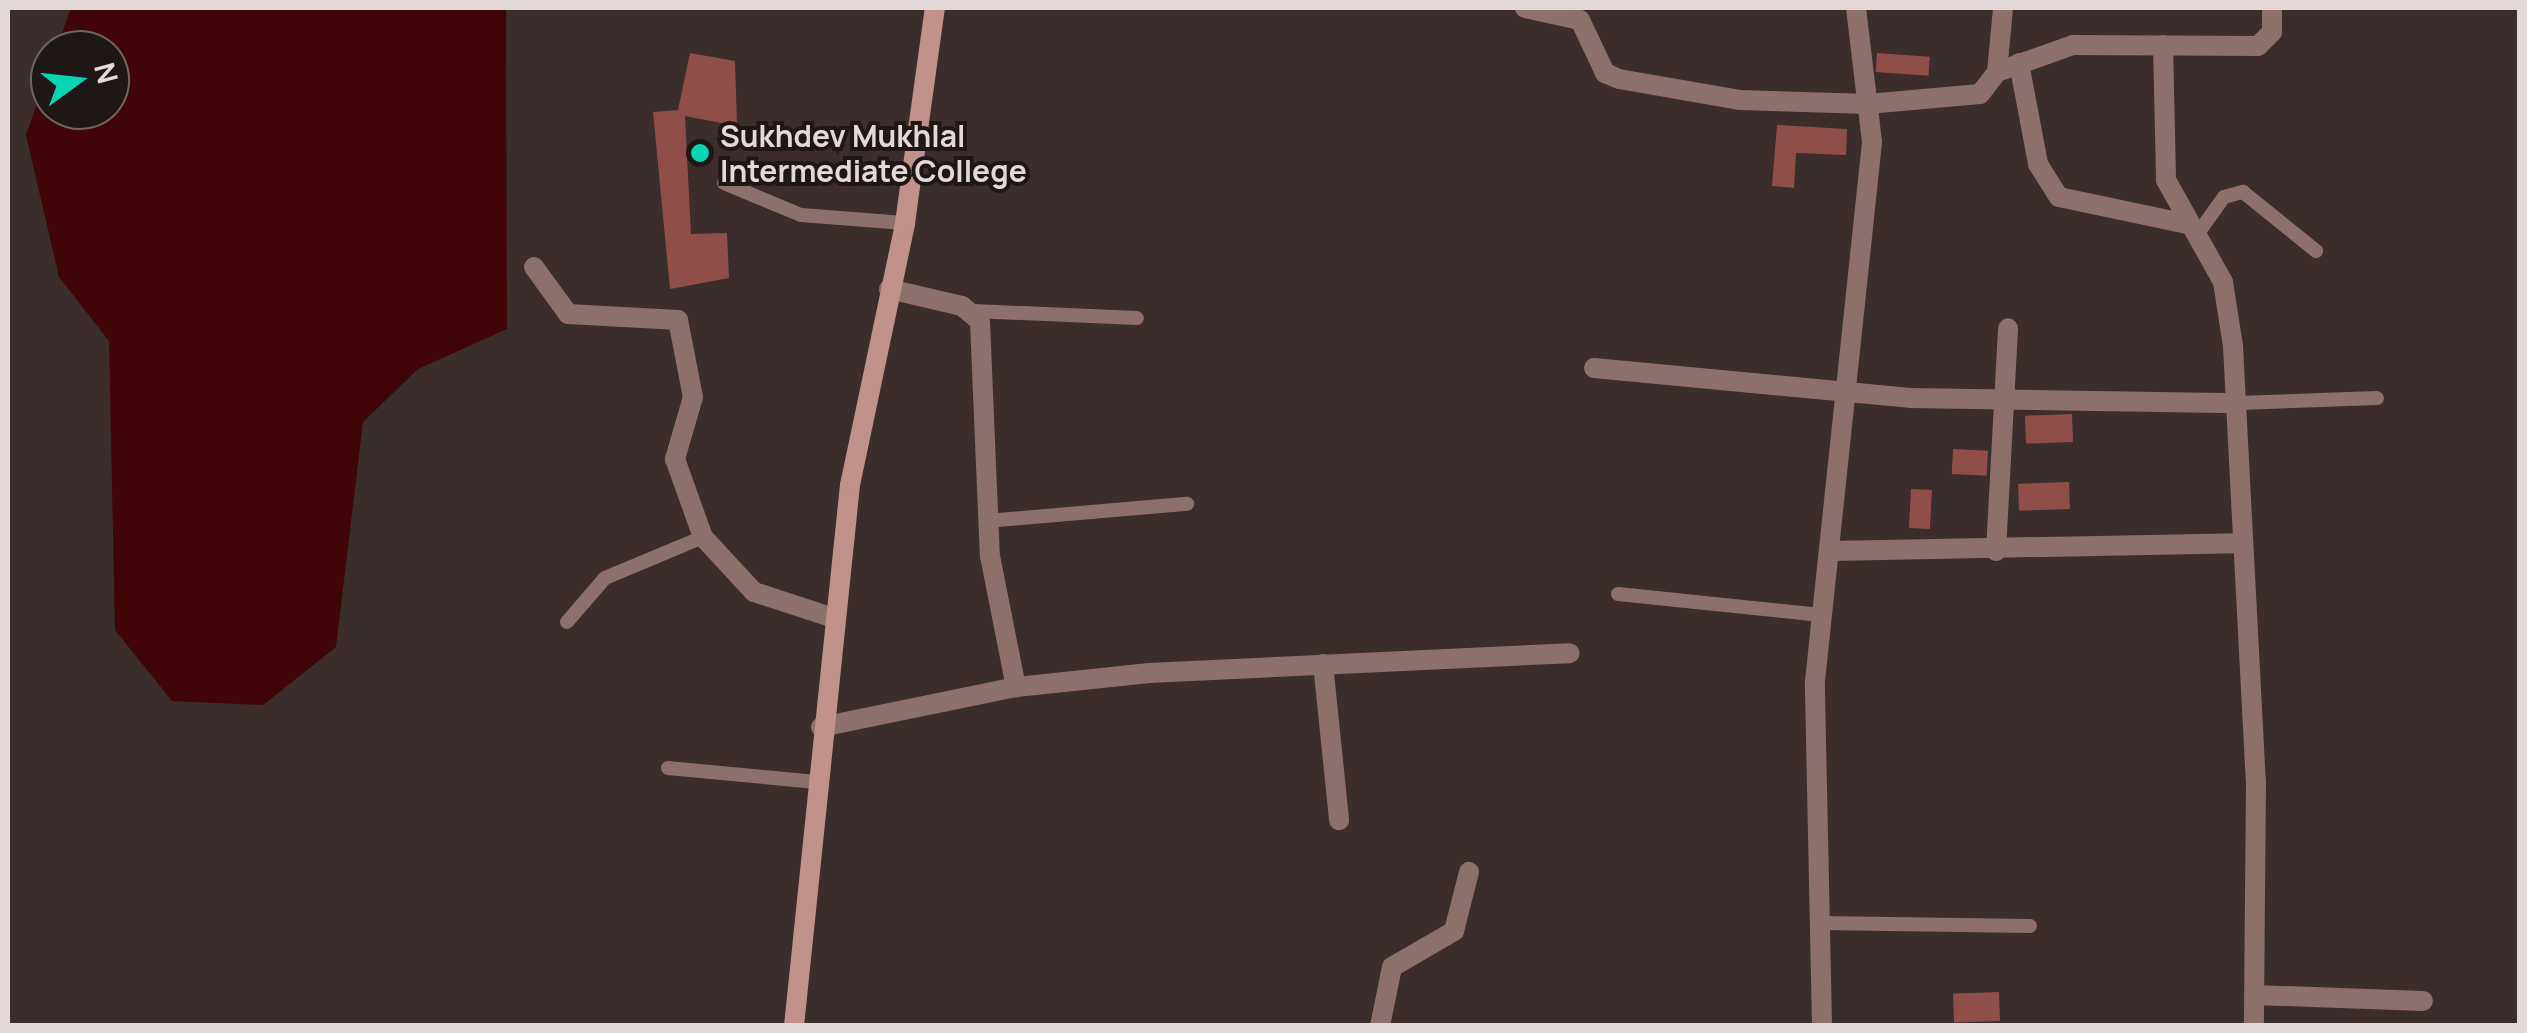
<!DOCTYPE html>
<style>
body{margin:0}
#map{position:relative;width:2527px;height:1033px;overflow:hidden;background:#3b2d2b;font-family:Manrope,sans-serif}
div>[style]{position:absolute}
.water>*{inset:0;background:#400506}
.building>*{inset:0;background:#8f4e48;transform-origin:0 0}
.lane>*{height:14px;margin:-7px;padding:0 7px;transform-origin:7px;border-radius:7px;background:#8d6f6b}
.street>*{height:20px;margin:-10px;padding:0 10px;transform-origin:10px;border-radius:10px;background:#8d6f6b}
.secondary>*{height:20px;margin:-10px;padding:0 10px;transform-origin:10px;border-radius:10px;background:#c1918b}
.dots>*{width:28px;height:28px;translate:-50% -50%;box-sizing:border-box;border:5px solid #1e1716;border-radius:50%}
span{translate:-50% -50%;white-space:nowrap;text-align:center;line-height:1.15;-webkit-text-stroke:8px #1e1716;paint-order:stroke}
.poi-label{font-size:30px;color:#e3d9d8;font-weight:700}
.left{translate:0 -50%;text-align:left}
.frame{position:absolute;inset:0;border:10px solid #e3d9d8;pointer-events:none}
.north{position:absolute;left:30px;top:30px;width:100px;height:100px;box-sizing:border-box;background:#1e1716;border:2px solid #6d6564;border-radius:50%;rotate:75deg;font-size:28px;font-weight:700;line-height:40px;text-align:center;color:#e3d9d8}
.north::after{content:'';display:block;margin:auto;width:35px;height:45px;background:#08d5b5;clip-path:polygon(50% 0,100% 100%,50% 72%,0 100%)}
</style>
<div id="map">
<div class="water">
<div style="clip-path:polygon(71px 8px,506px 8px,507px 329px,418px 369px,363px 422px,336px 647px,263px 705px,172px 701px,115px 630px,109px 341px,59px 277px,26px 135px,50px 66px,50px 110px,110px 110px,110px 50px,56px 50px)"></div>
</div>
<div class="building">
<div style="clip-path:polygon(690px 53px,735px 61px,737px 126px,685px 116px,691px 234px,727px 233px,729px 278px,670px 289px,653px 112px,678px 110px)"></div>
<div style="left:1877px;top:53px;width:53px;height:19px;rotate:4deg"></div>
<div style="clip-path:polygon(1777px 125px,1847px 129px,1846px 155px,1796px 153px,1794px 188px,1772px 186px)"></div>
<div style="left:2072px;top:414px;width:28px;height:47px;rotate:88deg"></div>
<div style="left:1953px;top:449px;width:35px;height:25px;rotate:3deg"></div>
<div style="left:2069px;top:482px;width:27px;height:51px;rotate:88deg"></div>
<div style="left:1911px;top:489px;width:21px;height:39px;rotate:3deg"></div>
<div style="left:1999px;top:992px;width:29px;height:46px;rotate:88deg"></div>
</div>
<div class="lane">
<div style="left:724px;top:183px;width:83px;rotate:22.6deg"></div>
<div style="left:801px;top:215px;width:104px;rotate:4.4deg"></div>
<div style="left:2196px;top:236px;width:48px;rotate:-54.3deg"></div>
<div style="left:2224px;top:197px;width:20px;rotate:-15deg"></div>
<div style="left:2243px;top:192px;width:94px;rotate:38.9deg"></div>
<div style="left:974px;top:311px;width:163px;rotate:2.5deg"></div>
<div style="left:2237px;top:403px;width:140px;rotate:-2deg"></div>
<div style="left:987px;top:521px;width:201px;rotate:-4.9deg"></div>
<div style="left:1618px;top:594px;width:204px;rotate:5.9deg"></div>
<div style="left:567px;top:622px;width:58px;rotate:-49.2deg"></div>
<div style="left:605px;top:578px;width:106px;rotate:-22.7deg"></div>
<div style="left:668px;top:768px;width:149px;rotate:5.4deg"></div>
<div style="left:1819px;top:923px;width:211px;rotate:0.8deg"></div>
</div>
<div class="street">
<div style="left:1525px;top:8px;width:56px;rotate:12.3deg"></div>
<div style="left:1580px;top:20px;width:59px;rotate:64.7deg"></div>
<div style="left:1605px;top:73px;width:15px;rotate:23deg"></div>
<div style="left:1619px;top:79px;width:122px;rotate:9.9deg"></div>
<div style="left:1739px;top:100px;width:129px;rotate:1.8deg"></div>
<div style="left:1868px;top:104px;width:112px;rotate:-5.1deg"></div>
<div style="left:1980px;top:94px;width:28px;rotate:-52deg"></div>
<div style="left:1997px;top:72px;width:64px;rotate:-84.6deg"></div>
<div style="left:2163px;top:45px;width:135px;rotate:88.7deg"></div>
<div style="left:2166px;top:180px;width:117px;rotate:60.8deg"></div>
<div style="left:2223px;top:282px;width:65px;rotate:81.1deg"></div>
<div style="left:2233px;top:346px;width:436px;rotate:87deg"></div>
<div style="left:2256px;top:781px;width:245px;rotate:90.5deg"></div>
<div style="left:2019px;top:63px;width:103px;rotate:79.3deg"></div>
<div style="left:2038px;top:164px;width:39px;rotate:58deg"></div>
<div style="left:2059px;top:197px;width:131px;rotate:11.9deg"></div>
<div style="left:1997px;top:72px;width:81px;rotate:-19.6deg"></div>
<div style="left:2073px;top:45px;width:185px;rotate:0.3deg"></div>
<div style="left:2258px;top:46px;width:20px;rotate:-45deg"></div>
<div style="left:2272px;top:32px;width:24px;rotate:-90deg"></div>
<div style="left:534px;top:267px;width:58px;rotate:54.1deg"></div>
<div style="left:568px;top:314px;width:110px;rotate:3.1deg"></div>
<div style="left:678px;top:320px;width:78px;rotate:79deg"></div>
<div style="left:693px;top:397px;width:65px;rotate:106.2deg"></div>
<div style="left:675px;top:459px;width:83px;rotate:70.3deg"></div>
<div style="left:703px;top:537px;width:75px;rotate:47.2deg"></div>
<div style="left:754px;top:592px;width:84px;rotate:18deg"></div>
<div style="left:889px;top:289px;width:75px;rotate:13.1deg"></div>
<div style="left:962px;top:306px;width:23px;rotate:40deg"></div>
<div style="left:980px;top:321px;width:235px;rotate:87.6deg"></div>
<div style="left:990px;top:556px;width:134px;rotate:78.8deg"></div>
<div style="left:1594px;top:368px;width:317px;rotate:5.4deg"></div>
<div style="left:1910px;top:398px;width:327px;rotate:0.9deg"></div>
<div style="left:1831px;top:551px;width:407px;rotate:-1.1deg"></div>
<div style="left:1996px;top:551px;width:223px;rotate:-86.9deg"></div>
<div style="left:1323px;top:664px;width:157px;rotate:84.1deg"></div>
<div style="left:821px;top:727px;width:199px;rotate:-11.6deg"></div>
<div style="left:1016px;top:687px;width:134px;rotate:-6deg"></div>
<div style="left:1149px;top:673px;width:421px;rotate:-2.7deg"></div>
<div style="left:2254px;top:995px;width:169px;rotate:2deg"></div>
<div style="left:1380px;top:1026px;width:60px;rotate:-78.5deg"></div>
<div style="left:1392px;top:967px;width:72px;rotate:-30.1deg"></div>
<div style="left:1454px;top:931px;width:61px;rotate:-75.7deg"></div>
<div style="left:1822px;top:1026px;width:345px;rotate:-91.2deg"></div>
<div style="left:1815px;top:681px;width:542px;rotate:-83.96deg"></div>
<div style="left:1872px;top:142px;width:135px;rotate:-96.8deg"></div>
</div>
<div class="secondary">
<div style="left:794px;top:1026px;width:544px;rotate:-84.09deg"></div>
<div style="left:850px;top:485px;width:268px;rotate:-78.1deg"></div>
<div style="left:905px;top:223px;width:217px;rotate:-82.1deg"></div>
</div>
<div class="dots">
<div style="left:700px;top:153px;background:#08d5b5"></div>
</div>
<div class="poi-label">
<span class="left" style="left:720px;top:153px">Sukhdev Mukhlal<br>Intermediate College</span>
</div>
<div class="frame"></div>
<div class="north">N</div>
</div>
